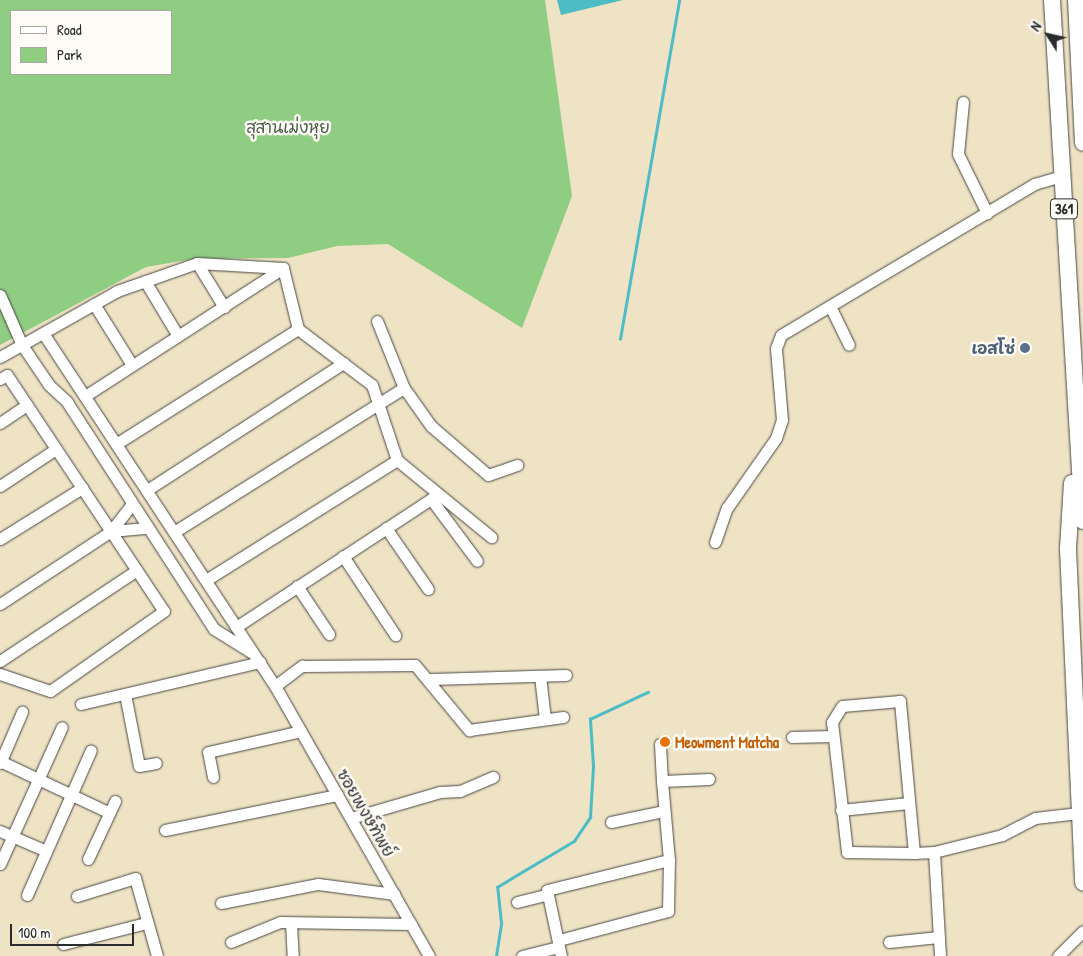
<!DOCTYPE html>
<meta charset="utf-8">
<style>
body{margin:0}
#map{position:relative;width:1083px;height:956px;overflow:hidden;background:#efe3c5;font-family:"Patrick Hand","Playpen Sans Thai",sans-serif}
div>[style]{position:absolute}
.green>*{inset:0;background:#8fcd83}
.water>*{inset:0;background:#4dbcc4}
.stream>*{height:2.5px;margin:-1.25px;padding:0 1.25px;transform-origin:1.25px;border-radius:1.25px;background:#4dbcc4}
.roads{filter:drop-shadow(0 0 1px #484742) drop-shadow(0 0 1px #484742)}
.minor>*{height:11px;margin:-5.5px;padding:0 5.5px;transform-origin:5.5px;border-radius:5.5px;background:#fff}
.highway>*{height:16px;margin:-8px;padding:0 8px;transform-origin:8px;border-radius:8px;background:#fff}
.dots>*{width:14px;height:14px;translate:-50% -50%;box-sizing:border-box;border:2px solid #fdfcf7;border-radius:50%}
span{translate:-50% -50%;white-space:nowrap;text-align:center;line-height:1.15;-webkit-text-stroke:5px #fdfcf7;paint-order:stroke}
.shield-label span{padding:1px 4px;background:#fdfcf7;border:1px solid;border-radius:4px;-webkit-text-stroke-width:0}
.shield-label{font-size:15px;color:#2b2b2b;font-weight:700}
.park-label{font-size:16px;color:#495c45}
.service-label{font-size:16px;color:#4e5e75;font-weight:700}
.right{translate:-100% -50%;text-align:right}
.food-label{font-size:16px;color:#c56008;font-weight:700}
.left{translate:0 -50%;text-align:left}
.street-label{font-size:16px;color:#2b2b2b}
.legend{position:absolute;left:10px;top:10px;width:162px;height:65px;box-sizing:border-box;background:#fdfcf7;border:1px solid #a9a8a5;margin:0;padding:6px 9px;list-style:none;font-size:15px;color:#2b2b2b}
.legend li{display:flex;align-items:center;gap:10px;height:25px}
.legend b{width:25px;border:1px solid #a9a8a5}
.north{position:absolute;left:1023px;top:10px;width:50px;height:50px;-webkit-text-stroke:4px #fdfcf7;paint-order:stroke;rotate:305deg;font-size:14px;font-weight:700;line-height:20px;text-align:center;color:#2b2b2b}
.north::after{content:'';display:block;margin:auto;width:18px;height:22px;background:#2b2b2b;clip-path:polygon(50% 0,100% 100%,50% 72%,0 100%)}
.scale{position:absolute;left:10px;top:924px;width:124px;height:22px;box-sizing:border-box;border:2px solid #2b2b2b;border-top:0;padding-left:6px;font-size:15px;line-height:18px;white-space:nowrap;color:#2b2b2b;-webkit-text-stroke:4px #fdfcf7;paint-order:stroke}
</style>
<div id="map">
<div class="green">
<div style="clip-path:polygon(evenodd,0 0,545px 0,572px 196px,522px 328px,388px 244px,337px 246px,288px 258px,193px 259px,146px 267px,0 345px,0 0,11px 11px,171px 11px,171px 74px,11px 74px,11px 11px)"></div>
</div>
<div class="water">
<div style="clip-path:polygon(557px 0,623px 0,561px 15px)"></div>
</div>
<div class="stream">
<div style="left:620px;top:339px;width:344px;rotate:-80.1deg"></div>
<div style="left:496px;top:956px;width:33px;rotate:-81deg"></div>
<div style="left:501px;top:923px;width:36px;rotate:-96deg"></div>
<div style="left:497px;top:887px;width:90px;rotate:-30.9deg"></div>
<div style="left:574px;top:841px;width:29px;rotate:-56deg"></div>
<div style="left:590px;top:817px;width:51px;rotate:-86.6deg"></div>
<div style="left:593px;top:766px;width:47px;rotate:-93.7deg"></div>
<div style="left:590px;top:719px;width:64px;rotate:-25deg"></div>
</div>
<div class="roads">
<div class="minor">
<div style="left:963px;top:102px;width:52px;rotate:95.5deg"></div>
<div style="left:958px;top:154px;width:66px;rotate:63.8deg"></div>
<div style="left:197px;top:263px;width:52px;rotate:58.5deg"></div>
<div style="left:283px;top:268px;width:63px;rotate:76.2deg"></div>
<div style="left:298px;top:329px;width:93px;rotate:37.1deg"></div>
<div style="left:372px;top:385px;width:79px;rotate:71.6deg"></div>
<div style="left:397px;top:460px;width:122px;rotate:39.3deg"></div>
<div style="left:145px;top:281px;width:64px;rotate:59deg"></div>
<div style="left:0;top:295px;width:55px;rotate:66.3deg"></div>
<div style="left:22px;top:345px;width:48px;rotate:56deg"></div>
<div style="left:49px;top:385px;width:25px;rotate:43deg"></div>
<div style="left:67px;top:402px;width:270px;rotate:57.1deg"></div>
<div style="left:214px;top:629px;width:44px;rotate:31.9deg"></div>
<div style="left:94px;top:304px;width:72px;rotate:58.1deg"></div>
<div style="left:830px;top:306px;width:43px;rotate:64deg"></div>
<div style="left:377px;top:321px;width:72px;rotate:68.1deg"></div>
<div style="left:404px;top:388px;width:47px;rotate:54.6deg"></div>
<div style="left:431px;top:426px;width:75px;rotate:40.7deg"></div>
<div style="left:488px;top:475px;width:31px;rotate:-19deg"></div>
<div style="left:43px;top:333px;width:422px;rotate:56.7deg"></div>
<div style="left:275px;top:686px;width:311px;rotate:60.3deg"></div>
<div style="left:0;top:357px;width:134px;rotate:-29.4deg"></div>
<div style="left:117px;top:291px;width:85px;rotate:-19.3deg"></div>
<div style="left:197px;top:263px;width:86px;rotate:3.3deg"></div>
<div style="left:0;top:379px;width:8px;rotate:-30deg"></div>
<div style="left:7px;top:375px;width:283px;rotate:56.4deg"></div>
<div style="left:164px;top:611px;width:139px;rotate:144.9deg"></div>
<div style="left:50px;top:691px;width:53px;rotate:-161.2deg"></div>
<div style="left:85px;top:396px;width:236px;rotate:-32.9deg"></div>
<div style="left:0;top:423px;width:32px;rotate:-34deg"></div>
<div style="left:116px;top:444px;width:215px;rotate:-32.3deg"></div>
<div style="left:0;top:486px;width:67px;rotate:-33.5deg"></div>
<div style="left:147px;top:490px;width:234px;rotate:-32.9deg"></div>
<div style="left:431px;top:499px;width:77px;rotate:53.4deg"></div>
<div style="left:132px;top:504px;width:34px;rotate:128deg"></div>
<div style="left:111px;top:531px;width:36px;rotate:-5deg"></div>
<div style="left:386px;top:528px;width:74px;rotate:55.5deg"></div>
<div style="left:174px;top:532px;width:271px;rotate:-32.1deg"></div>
<div style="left:0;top:539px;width:97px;rotate:-31.9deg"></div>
<div style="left:715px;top:542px;width:36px;rotate:-71deg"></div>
<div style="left:727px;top:508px;width:85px;rotate:-55deg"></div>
<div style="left:776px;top:438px;width:19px;rotate:-72deg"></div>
<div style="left:782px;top:420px;width:72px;rotate:-94.8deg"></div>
<div style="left:776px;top:348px;width:14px;rotate:-69deg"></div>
<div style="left:781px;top:335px;width:295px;rotate:-30.8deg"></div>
<div style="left:1034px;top:184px;width:29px;rotate:-16deg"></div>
<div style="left:343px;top:556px;width:95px;rotate:56.6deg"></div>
<div style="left:206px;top:580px;width:226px;rotate:-32.1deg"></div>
<div style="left:297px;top:586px;width:58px;rotate:56.3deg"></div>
<div style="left:0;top:604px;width:133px;rotate:-33.3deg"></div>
<div style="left:236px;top:627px;width:240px;rotate:-33.3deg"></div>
<div style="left:0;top:661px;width:164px;rotate:-33.6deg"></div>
<div style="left:540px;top:676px;width:43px;rotate:83.4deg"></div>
<div style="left:431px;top:679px;width:135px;rotate:-1.7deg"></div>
<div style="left:275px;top:686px;width:34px;rotate:-37deg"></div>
<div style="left:302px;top:666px;width:113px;rotate:-0.5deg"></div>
<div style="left:415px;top:665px;width:85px;rotate:50.3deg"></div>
<div style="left:469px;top:730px;width:95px;rotate:-7.9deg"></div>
<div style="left:125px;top:694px;width:73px;rotate:79deg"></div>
<div style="left:139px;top:766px;width:17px;rotate:-10deg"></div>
<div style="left:81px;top:704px;width:184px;rotate:-13.2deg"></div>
<div style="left:792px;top:737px;width:41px;rotate:-1.4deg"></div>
<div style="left:660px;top:744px;width:37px;rotate:87deg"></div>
<div style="left:0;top:761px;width:119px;rotate:25.3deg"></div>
<div style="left:0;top:763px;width:56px;rotate:-66.7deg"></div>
<div style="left:213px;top:777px;width:25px;rotate:-101deg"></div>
<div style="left:208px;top:752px;width:95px;rotate:-12.7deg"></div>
<div style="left:841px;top:810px;width:68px;rotate:-5.9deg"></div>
<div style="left:351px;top:818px;width:93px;rotate:-16.3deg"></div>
<div style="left:440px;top:792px;width:20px;rotate:-3deg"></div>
<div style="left:460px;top:791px;width:36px;rotate:-23deg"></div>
<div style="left:611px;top:822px;width:53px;rotate:-11.9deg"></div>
<div style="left:165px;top:830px;width:176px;rotate:-11.5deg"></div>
<div style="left:0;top:831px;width:48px;rotate:23.4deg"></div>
<div style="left:934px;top:852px;width:104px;rotate:86.7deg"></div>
<div style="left:914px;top:853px;width:153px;rotate:-95.3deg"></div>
<div style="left:900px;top:701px;width:58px;rotate:175.1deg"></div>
<div style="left:842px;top:706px;width:19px;rotate:122deg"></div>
<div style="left:832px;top:722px;width:131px;rotate:83.4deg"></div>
<div style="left:847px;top:852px;width:67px;rotate:0.9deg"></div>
<div style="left:914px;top:853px;width:20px;rotate:-3deg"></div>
<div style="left:934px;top:852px;width:70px;rotate:-14deg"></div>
<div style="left:1002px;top:835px;width:37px;rotate:-27deg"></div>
<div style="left:1035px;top:818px;width:44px;rotate:-6.5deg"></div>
<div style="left:88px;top:859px;width:64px;rotate:-65deg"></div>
<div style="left:0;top:864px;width:150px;rotate:-65.7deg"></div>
<div style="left:27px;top:895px;width:158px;rotate:-66.2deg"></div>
<div style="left:77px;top:896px;width:61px;rotate:-17.2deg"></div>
<div style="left:135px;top:878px;width:81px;rotate:74.2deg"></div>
<div style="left:517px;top:902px;width:32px;rotate:-14deg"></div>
<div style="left:221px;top:903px;width:99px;rotate:-11.1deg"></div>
<div style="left:318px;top:884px;width:77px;rotate:7.5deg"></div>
<div style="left:291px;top:923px;width:33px;rotate:87deg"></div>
<div style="left:559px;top:940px;width:113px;rotate:-14.9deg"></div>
<div style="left:668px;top:911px;width:51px;rotate:-88.9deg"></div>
<div style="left:231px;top:942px;width:53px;rotate:-22.2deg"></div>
<div style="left:280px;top:922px;width:131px;rotate:0.9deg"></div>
<div style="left:889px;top:942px;width:50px;rotate:-5.7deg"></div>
<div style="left:63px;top:944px;width:86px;rotate:-14.2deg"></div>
<div style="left:522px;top:956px;width:38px;rotate:-14deg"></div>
<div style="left:561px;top:956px;width:67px;rotate:-102deg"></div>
<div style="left:547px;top:890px;width:126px;rotate:-13.8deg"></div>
<div style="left:669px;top:860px;width:79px;rotate:-95.1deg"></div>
<div style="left:662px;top:781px;width:47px;rotate:-2.4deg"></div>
<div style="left:1058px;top:956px;width:35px;rotate:-45deg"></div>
</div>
<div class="highway">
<div style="left:1052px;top:0;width:522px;rotate:86.59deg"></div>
<div style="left:1076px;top:0;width:143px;rotate:87.2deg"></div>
<div style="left:1072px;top:483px;width:66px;rotate:93.5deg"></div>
<div style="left:1068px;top:549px;width:334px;rotate:87.4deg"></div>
</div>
</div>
<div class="dots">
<div style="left:1025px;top:348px;background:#5c6f8a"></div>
<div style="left:665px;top:742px;background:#e8710a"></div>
</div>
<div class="shield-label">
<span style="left:1064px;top:209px">361</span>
</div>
<div class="park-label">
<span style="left:288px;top:127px">สุสานเม่งหุย</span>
</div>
<div class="service-label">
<span class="right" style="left:1015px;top:348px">เอสโซ่</span>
</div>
<div class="food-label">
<span class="left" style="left:675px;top:742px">Meowment Matcha</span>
</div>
<div class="street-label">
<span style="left:366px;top:813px;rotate:60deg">ซอยพงษ์ทิพย์</span>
</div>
<ul class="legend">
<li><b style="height:6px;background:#fff"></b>Road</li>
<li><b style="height:14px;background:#8fcd83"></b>Park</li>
</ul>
<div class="north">N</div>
<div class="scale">100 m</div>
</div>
